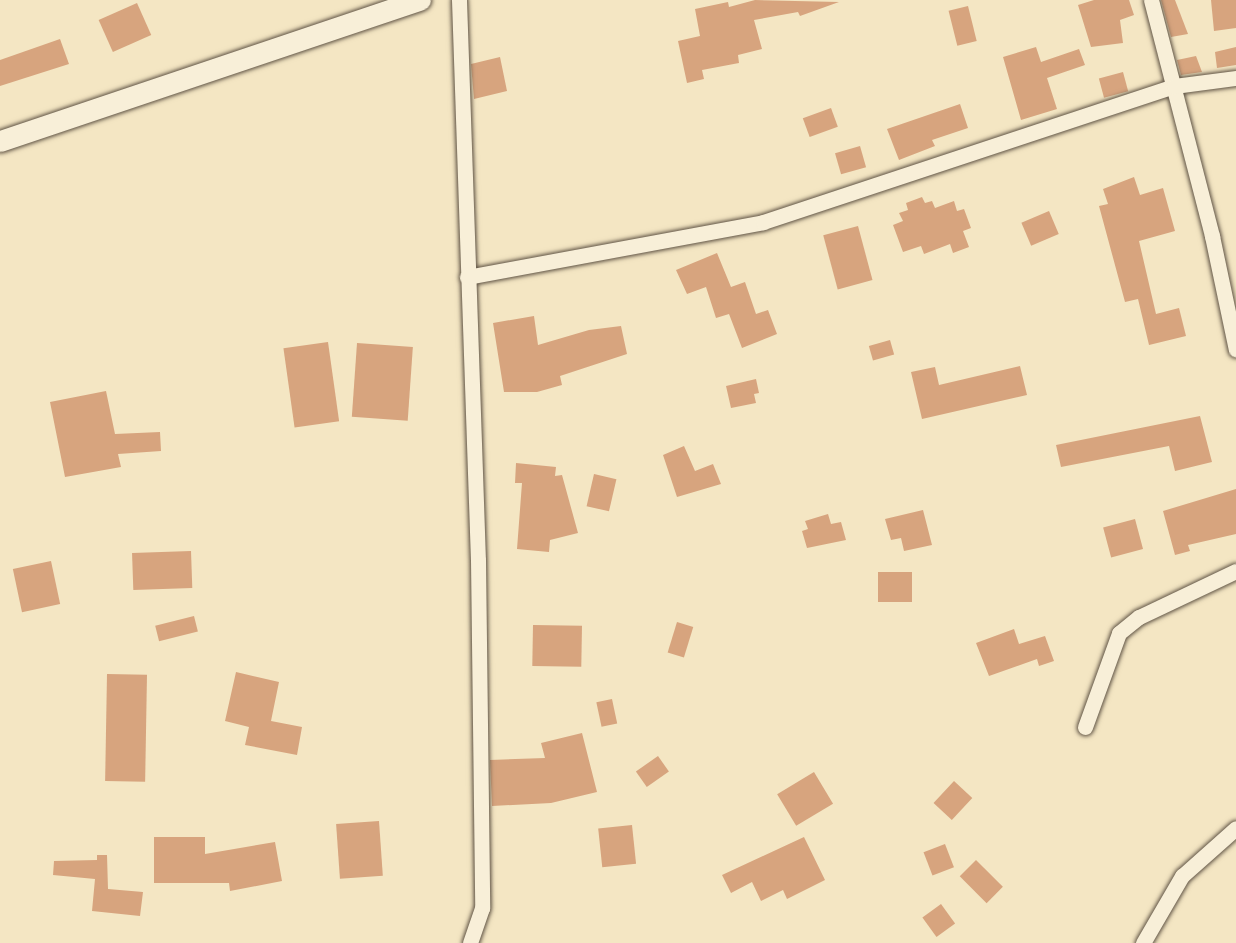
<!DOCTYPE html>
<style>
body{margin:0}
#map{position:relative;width:1236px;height:943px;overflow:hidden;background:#f4e6c3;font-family:"IM FELL Double Pica",serif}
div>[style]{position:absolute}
.building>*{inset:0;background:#d7a47e;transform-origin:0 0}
.roads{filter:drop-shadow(0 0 2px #605445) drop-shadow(0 0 2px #605445)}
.street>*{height:15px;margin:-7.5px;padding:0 7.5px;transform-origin:7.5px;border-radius:7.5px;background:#f8efd8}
.secondary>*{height:21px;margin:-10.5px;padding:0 10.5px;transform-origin:10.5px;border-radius:10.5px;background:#f8efd8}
span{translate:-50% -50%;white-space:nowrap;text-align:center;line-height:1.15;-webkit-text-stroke:5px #f8efd8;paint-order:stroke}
</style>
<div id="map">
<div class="building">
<div style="clip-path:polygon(755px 0,839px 2px,800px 16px,798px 12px,754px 20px,762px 49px,738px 55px,739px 63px,702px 70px,704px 79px,687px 83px,678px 41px,700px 36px,695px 9px,728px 2px,729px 7px)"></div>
<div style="clip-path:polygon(1094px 0,1129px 0,1134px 15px,1120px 20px,1123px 43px,1091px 47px,1078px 5px)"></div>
<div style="clip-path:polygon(1161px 0,1175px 0,1188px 34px,1171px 37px)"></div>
<div style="clip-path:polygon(1211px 0,1236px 0,1236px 28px,1214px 31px)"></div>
<div style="left:137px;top:3px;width:35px;height:42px;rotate:66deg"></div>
<div style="left:968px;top:6px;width:36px;height:20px;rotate:76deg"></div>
<div style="clip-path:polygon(60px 39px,69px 64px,0 86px,0 60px)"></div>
<div style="clip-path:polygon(1036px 47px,1041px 62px,1079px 49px,1085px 65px,1047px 78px,1057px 109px,1021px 120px,1003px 57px)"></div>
<div style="clip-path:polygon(1236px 47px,1236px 65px,1217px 68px,1215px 52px)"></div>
<div style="clip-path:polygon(1196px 56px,1202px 72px,1181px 75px,1177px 60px)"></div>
<div style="clip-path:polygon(500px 57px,507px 91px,474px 99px,471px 64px)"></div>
<div style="left:1123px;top:72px;width:20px;height:25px;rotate:75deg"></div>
<div style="clip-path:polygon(960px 104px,968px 128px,932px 140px,935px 146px,899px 160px,887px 129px)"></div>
<div style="left:831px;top:108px;width:20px;height:30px;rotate:70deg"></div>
<div style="left:860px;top:146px;width:22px;height:26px;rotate:74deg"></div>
<div style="clip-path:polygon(1134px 177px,1140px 195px,1163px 188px,1175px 231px,1139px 241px,1156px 314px,1179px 308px,1186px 336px,1149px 345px,1138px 299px,1125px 302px,1099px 206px,1108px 204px,1103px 189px)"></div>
<div style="clip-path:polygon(922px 197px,925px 203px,932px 201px,935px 208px,954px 201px,957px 211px,964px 209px,971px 228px,963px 231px,969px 247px,953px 253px,950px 244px,924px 254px,921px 246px,903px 252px,893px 225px,903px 221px,899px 213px,908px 210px,906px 203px)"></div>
<div style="left:1049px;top:211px;width:25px;height:30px;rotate:67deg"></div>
<div style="left:858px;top:226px;width:56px;height:36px;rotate:75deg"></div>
<div style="clip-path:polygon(717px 253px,731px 287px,745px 282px,756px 314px,768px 310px,777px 334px,742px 348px,729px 314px,716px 318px,706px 287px,687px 294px,676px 270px)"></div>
<div style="clip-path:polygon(534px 316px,538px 345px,589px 330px,621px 326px,627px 354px,560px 376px,562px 385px,537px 392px,504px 392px,493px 323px)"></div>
<div style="left:890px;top:340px;width:15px;height:22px;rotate:74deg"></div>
<div style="left:328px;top:342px;width:80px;height:45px;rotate:82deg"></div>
<div style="left:357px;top:343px;width:56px;height:74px;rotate:4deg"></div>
<div style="clip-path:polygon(1020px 366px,1027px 395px,922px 419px,911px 372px,935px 367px,939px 385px)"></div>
<div style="clip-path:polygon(756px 379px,759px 393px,754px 394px,756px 403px,731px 408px,726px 386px)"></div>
<div style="clip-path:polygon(106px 391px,115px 434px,160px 432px,161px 451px,118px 454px,121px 467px,65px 477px,50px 402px)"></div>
<div style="clip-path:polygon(1200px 416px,1212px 462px,1175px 471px,1169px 446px,1061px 467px,1056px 445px)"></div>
<div style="clip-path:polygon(684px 446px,695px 471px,713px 464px,721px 484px,677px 497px,663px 455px)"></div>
<div style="clip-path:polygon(516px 463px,556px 467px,555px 476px,562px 475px,578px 533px,550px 540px,549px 552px,517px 549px,522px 483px,515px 483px)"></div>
<div style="left:594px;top:474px;width:23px;height:33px;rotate:13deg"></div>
<div style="clip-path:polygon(1236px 489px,1236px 534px,1188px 545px,1190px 551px,1175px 555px,1163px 511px)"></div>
<div style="clip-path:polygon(923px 510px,932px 545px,904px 551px,901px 538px,891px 540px,885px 519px)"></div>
<div style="clip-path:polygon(828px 514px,831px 524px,841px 522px,846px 540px,807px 548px,802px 531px,808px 529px,805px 521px)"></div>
<div style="left:1135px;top:519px;width:31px;height:33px;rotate:75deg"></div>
<div style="left:191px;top:551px;width:37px;height:59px;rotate:88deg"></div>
<div style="left:51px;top:561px;width:44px;height:39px;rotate:78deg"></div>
<div style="left:878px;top:572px;width:34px;height:30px"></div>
<div style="left:194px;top:616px;width:16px;height:40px;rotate:76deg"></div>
<div style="left:677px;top:622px;width:17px;height:32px;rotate:17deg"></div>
<div style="left:533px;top:625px;width:49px;height:41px;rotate:1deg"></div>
<div style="clip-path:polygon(1014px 629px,1019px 644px,1045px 636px,1054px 661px,1039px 666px,1037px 659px,989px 676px,976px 643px)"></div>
<div style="clip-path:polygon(236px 672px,279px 682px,271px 721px,302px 727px,297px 755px,245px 745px,249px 727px,225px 721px)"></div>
<div style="left:107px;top:674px;width:40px;height:107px;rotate:1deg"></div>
<div style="left:612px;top:699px;width:25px;height:16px;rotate:78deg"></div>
<div style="clip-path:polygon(582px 733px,597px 792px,551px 803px,492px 806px,490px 760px,545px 758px,541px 743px)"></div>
<div style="left:658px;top:756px;width:19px;height:27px;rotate:55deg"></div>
<div style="left:814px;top:772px;width:37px;height:43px;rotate:59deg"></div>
<div style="left:954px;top:781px;width:25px;height:30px;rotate:43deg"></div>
<div style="left:379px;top:821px;width:55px;height:43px;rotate:86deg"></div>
<div style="left:632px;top:825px;width:39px;height:34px;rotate:84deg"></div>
<div style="clip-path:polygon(154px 837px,205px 837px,205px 854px,275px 842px,282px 881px,230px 891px,229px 883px,154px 883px)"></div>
<div style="clip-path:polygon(804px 837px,825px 880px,787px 899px,783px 890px,761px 901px,752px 882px,731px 893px,722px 875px)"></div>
<div style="left:945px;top:844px;width:25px;height:23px;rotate:69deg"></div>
<div style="clip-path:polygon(97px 855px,107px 855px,108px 889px,143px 892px,140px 916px,92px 911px,95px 879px,53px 875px,54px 861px,97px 860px)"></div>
<div style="left:976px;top:860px;width:38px;height:23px;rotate:45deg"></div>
<div style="left:941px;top:904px;width:24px;height:23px;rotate:54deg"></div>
</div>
<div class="roads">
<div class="street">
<div style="left:459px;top:0;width:560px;rotate:88.06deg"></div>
<div style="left:478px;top:560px;width:348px;rotate:89.3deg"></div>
<div style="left:482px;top:908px;width:37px;rotate:109deg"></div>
<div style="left:1151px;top:0;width:244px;rotate:75.5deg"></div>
<div style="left:1212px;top:236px;width:116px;rotate:78.1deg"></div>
<div style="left:467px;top:277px;width:301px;rotate:-10.5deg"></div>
<div style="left:763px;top:222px;width:433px;rotate:-18.3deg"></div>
<div style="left:1174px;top:86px;width:63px;rotate:-7.4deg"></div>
<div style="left:1085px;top:727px;width:100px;rotate:-70.1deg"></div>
<div style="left:1119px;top:633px;width:26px;rotate:-39deg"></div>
<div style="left:1139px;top:617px;width:107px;rotate:-25.4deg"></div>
<div style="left:1143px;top:943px;width:78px;rotate:-59.8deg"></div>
<div style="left:1182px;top:876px;width:72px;rotate:-41.6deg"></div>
</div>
<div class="secondary">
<div style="left:0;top:141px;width:443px;rotate:-18.6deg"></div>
</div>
</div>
</div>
